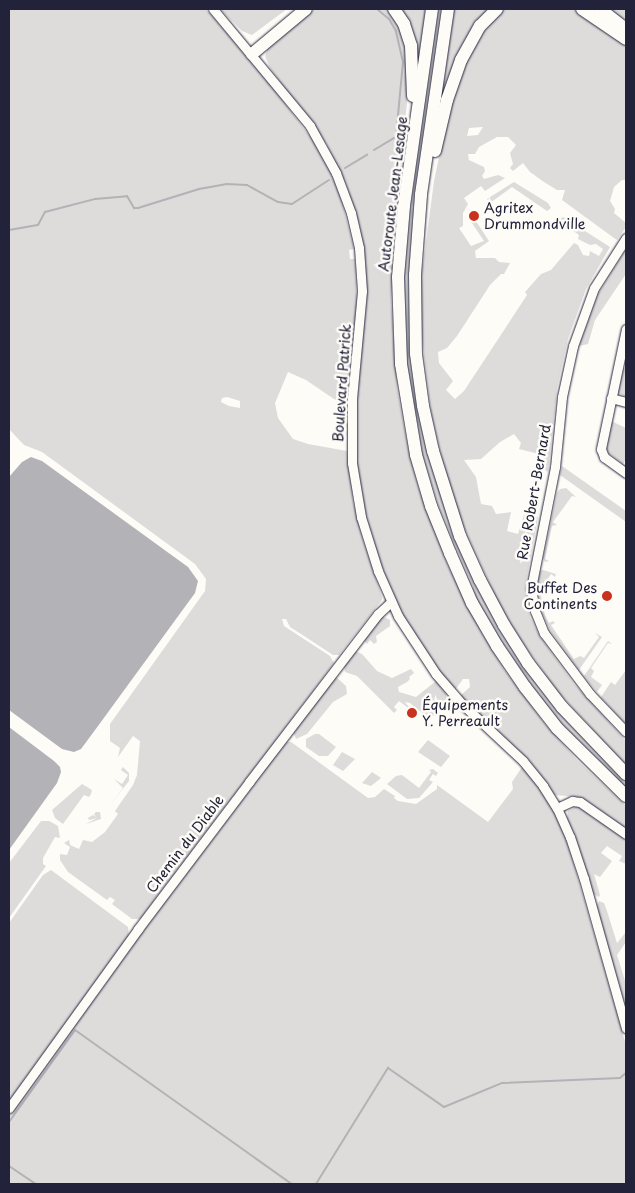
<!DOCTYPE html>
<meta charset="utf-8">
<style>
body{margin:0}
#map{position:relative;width:635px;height:1193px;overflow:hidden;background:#fdfcf7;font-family:"Playpen Sans",sans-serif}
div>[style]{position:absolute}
.green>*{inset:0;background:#dddcdb}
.water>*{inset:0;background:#b2b2b7}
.stream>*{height:2px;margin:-1px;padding:0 1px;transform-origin:1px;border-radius:1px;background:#b2b2b7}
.roads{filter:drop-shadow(0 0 1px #22223b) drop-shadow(0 0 1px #22223b)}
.minor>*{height:9px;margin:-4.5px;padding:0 4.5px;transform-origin:4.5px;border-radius:4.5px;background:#fdfcf7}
.highway>*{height:12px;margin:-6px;padding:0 6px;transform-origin:6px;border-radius:6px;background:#fdfcf7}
.dots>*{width:14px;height:14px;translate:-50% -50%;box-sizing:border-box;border:2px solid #fdfcf7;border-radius:50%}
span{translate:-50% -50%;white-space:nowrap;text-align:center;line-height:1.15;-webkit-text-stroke:5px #fdfcf7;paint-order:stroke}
.street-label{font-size:14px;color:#22223b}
.poi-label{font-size:14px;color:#22223b}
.left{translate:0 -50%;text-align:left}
.right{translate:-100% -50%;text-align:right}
.frame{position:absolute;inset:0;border:10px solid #22223b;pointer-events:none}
</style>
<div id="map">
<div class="green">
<div style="clip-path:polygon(evenodd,9px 9px,206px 9px,264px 76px,314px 142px,330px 172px,341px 198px,354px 249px,349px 250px,350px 259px,355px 259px,357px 308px,348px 404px,334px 399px,306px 380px,288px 372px,275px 403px,278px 418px,293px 439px,308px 444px,347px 451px,353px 502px,363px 541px,382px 597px,382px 600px,339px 655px,333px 655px,301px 634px,290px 627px,286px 619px,282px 619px,284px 626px,330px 656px,334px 663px,141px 918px,138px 919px,132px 919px,112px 904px,115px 900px,110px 897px,107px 900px,68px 872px,60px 860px,60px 854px,67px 855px,70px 847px,64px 843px,69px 840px,70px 845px,79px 849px,83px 840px,92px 842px,105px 832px,118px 814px,115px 811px,133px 785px,137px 775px,140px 741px,133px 736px,118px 757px,120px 748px,110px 741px,110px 724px,205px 591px,206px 579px,195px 564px,42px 452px,24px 445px,9px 429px,9px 9px,227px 397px,240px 401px,240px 408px,229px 406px,221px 402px,222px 398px,227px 397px)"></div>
<div style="clip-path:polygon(220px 9px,287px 9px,252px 35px,242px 31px)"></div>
<div style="clip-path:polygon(313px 9px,387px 9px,397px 21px,405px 40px,409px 83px,395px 218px,391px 299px,397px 388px,408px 449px,418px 487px,447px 564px,483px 635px,505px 671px,544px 723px,577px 760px,626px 806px,626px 829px,579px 797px,554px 795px,528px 759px,460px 696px,470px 687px,469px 679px,463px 679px,455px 690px,433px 663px,402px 614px,377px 555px,360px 492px,355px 434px,366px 289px,365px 260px,360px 228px,346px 184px,326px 143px,270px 68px,265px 56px,269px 46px)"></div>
<div style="clip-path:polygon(398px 9px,426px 9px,420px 53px,416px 67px)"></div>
<div style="clip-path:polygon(437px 9px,444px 9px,410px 256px,432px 467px,452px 528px,557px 710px,575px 730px,626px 781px,626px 790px,562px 726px,513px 662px,474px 596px,473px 586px,439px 507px,421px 450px,408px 381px,405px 351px,403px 262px)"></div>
<div style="clip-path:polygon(454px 9px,493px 9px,438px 119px)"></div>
<div style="clip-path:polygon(evenodd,505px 9px,575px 9px,626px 45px,626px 180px,622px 180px,614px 187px,610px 201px,615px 209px,614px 213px,626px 223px,626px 227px,617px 240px,614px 238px,562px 200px,565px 190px,557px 190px,544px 182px,530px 172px,523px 163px,513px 171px,510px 168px,513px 164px,510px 153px,516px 145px,508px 137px,497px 137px,479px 147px,475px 154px,468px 154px,469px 160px,484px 167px,485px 171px,482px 176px,484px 179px,498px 175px,505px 178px,485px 191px,481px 186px,464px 198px,468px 204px,463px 213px,463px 226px,459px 228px,471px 246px,484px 241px,470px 220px,471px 218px,474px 218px,489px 241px,475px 251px,476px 258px,495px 258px,499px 262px,510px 263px,504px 274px,501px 274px,490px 285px,457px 336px,447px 348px,438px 352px,439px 363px,453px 381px,446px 390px,455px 399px,464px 391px,527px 295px,525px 292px,541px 274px,551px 270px,574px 243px,578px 245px,583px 255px,589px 256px,590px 251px,599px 256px,603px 249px,596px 244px,590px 245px,578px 239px,579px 235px,558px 220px,563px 217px,610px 247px,586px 289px,568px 339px,557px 389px,548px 472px,545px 470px,543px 455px,519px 449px,521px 443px,514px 434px,500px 442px,481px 459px,464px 460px,476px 477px,481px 504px,492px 506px,496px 514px,511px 512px,507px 531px,518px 534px,524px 515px,538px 517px,525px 587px,530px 617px,540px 637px,574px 684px,626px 741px,626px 765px,558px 692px,522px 642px,498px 602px,462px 523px,445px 471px,431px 411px,422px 338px,421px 280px,434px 181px,446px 123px,468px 53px,493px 17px,505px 9px,483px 127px,478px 135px,467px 136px,469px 128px,483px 127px)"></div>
<div style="clip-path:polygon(608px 9px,626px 9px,626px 23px)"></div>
<div style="clip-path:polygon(514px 182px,548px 203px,551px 208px,547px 211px,512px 187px,490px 203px,487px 199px)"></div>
<div style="clip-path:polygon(626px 249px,626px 274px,595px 320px,588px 344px,579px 346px,598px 294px)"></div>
<div style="clip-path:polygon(622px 368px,626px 369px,626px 397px,617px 392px)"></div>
<div style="clip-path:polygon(611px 421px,626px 428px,626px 459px,623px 464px,606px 451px)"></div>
<div style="clip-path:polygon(562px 466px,626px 511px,626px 522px,560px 475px)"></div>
<div style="clip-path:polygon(566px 488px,576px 497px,572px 496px,553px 522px,557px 525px,552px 526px,545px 559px,549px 561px,545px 562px,543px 558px,557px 493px,560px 489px)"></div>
<div style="clip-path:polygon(543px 570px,556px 574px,555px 577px,551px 574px,542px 588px,545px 592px,540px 592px,545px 615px,549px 623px,553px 621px,555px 623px,551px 625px,574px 659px,580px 656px,584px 658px,599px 637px,595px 633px,602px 637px,579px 670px,550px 630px,541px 610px,538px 582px,540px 571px)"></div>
<div style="clip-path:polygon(382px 616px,390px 620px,390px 626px,376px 636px,377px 642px,374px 644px,370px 640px,367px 644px,363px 640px)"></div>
<div style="clip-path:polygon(608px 641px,612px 644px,608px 643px,591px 668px,594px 671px,591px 677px,602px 685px,597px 692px,584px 676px)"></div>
<div style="clip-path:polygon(355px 651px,362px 654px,377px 671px,392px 678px,411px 669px,414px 673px,409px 677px,410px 679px,407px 682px,398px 687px,399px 692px,416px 697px,436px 681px,446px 694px,447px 702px,430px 719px,410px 703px,405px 702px,412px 711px,399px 701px,394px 707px,397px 710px,394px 713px,357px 676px,345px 672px,344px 666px)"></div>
<div style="clip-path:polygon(626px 670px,626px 724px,601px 697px,611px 682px,615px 685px)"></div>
<div style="clip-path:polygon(336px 677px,346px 686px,347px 694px,333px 702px,307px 734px,296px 739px,293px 731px)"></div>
<div style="clip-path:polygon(315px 734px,319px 734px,336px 747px,328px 756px,319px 756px,306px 747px,306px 739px)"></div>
<div style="clip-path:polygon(428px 740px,450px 756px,441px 767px,418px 752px)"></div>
<div style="clip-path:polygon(286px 742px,291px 742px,368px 798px,375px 797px,384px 789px,395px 796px,394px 798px,398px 801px,416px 804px,437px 789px,437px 785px,488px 822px,513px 789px,512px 782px,522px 767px,533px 779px,554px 811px,567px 841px,626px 1045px,626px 1184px,9px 1184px,9px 1114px,130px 946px)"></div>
<div style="clip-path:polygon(342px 752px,355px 759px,343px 771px,333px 765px)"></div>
<div style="clip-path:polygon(123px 767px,129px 773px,129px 781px,110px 805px,123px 788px,114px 779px,122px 784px,128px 775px,121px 770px)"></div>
<div style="clip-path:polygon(433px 769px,438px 773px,436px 776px,433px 774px,429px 780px,433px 782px,419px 798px,407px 799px,387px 784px,396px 776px,402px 775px,419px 788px,431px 772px,429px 770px)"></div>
<div style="clip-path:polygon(372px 772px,381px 778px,371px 786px,362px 783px)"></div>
<div style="clip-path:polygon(82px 784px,92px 790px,91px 794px,89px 797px,84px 795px,63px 824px,55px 818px,52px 810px)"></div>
<div style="clip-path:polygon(576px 807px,583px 808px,626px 838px,626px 864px,619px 861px,622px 856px,607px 846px,601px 853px,612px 861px,600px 877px,594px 874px,600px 895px,599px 897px,593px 894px,567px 818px,568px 811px)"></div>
<div style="clip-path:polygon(96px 812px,100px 812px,101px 819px,86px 824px,97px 818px,89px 820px,88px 818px,93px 815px,96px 817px,94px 814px)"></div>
<div style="clip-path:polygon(41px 821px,49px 821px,58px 826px,60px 838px,55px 837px,43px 858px,43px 864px,46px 866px,9px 918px,9px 863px)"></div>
<div style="clip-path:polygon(51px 870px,128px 927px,129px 936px,9px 1102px,9px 923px,43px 875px)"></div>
<div style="clip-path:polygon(599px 901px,604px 903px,607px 911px,617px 943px,626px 932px,626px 942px,617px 955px,626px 984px,626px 1013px,596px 907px)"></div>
</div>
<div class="water">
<div style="clip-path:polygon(31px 457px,42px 461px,188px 567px,198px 581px,195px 593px,98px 726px,81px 749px,74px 752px,62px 749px,9px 710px,9px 477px,22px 462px)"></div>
<div style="clip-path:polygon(9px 727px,54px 761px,60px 767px,61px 772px,57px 783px,9px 850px)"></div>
</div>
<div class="stream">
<div style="left:374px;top:150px;width:26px;rotate:-31deg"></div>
<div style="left:396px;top:137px;width:75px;rotate:-84.7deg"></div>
<div style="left:403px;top:62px;width:32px;rotate:-103deg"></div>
<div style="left:396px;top:31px;width:14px;rotate:-120deg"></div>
<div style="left:389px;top:19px;width:16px;rotate:-140deg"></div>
<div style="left:345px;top:168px;width:26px;rotate:-31deg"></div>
<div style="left:9px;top:230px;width:29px;rotate:-10deg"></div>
<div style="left:38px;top:225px;width:15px;rotate:-62deg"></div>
<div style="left:45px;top:212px;width:52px;rotate:-14.6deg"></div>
<div style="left:95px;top:199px;width:32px;rotate:-5deg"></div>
<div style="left:127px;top:196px;width:14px;rotate:60deg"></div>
<div style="left:134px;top:208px;width:4px"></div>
<div style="left:138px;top:208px;width:64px;rotate:-17.3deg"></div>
<div style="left:199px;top:189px;width:27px;rotate:-10deg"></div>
<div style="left:226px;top:184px;width:21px;rotate:3deg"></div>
<div style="left:247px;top:185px;width:35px;rotate:29deg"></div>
<div style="left:278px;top:202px;width:14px;rotate:8deg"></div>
<div style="left:292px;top:204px;width:44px;rotate:-33deg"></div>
<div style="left:9px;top:1122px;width:113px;rotate:-54.3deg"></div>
<div style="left:75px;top:1030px;width:266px;rotate:35.4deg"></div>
<div style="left:9px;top:1166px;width:32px;rotate:34deg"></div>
<div style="left:316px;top:1184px;width:137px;rotate:-58.2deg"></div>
<div style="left:388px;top:1068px;width:68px;rotate:34.9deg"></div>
<div style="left:444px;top:1107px;width:63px;rotate:-22.5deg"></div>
<div style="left:502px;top:1083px;width:118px;rotate:-2.4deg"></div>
<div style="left:620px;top:1078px;width:8px;rotate:-40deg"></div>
</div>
<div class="roads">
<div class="minor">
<div style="left:213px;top:9px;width:152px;rotate:50.3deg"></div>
<div style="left:310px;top:126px;width:54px;rotate:61deg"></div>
<div style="left:336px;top:173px;width:43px;rotate:69.4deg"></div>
<div style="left:351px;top:213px;width:36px;rotate:77deg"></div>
<div style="left:359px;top:248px;width:43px;rotate:86deg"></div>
<div style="left:362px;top:291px;width:107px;rotate:95.3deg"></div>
<div style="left:352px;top:398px;width:65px;rotate:90deg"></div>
<div style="left:352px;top:463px;width:55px;rotate:80.5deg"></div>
<div style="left:361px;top:517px;width:57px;rotate:72.5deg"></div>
<div style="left:378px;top:571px;width:49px;rotate:66deg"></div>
<div style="left:398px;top:616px;width:69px;rotate:56.8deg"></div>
<div style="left:436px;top:674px;width:38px;rotate:49deg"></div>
<div style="left:461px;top:703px;width:85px;rotate:43.1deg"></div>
<div style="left:523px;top:761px;width:32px;rotate:51deg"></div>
<div style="left:543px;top:786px;width:26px;rotate:58deg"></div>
<div style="left:557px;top:808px;width:32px;rotate:66deg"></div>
<div style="left:570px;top:837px;width:44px;rotate:71.6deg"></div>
<div style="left:584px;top:879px;width:155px;rotate:74.3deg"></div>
<div style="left:626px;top:238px;width:59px;rotate:122.6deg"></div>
<div style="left:594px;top:288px;width:62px;rotate:109.9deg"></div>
<div style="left:573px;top:346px;width:52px;rotate:102.2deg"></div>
<div style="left:562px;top:397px;width:70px;rotate:95.7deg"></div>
<div style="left:555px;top:467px;width:123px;rotate:101.2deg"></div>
<div style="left:531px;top:588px;width:23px;rotate:80deg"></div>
<div style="left:535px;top:611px;width:24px;rotate:68deg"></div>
<div style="left:544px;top:633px;width:76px;rotate:53deg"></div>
<div style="left:590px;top:694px;width:52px;rotate:46.5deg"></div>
<div style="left:626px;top:329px;width:123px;rotate:101.8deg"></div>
<div style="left:601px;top:449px;width:9px;rotate:69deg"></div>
<div style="left:604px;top:457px;width:27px;rotate:36deg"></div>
<div style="left:611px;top:398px;width:16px;rotate:15deg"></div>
<div style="left:557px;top:808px;width:17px;rotate:-25deg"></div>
<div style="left:572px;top:801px;width:8px;rotate:7deg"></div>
<div style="left:580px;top:802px;width:56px;rotate:34.8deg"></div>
<div style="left:9px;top:1108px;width:221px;rotate:-54.2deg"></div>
<div style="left:138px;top:929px;width:184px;rotate:-52.9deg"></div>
<div style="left:249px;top:782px;width:212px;rotate:-52.5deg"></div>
<div style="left:378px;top:614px;width:18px;rotate:-43deg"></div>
</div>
<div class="highway">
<div style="left:394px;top:9px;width:18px;rotate:56deg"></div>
<div style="left:404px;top:24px;width:23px;rotate:72deg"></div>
<div style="left:411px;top:46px;width:50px;rotate:87.7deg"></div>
<div style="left:432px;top:9px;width:199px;rotate:98.1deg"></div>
<div style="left:404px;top:206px;width:71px;rotate:94.8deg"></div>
<div style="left:398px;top:277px;width:87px;rotate:88deg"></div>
<div style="left:401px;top:364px;width:92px;rotate:80.6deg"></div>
<div style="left:416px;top:455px;width:53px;rotate:73.6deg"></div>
<div style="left:431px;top:506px;width:51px;rotate:68deg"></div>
<div style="left:450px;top:553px;width:55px;rotate:66.3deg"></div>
<div style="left:472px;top:603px;width:50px;rotate:59.8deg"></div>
<div style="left:497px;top:646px;width:50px;rotate:55.7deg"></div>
<div style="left:525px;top:687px;width:52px;rotate:52deg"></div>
<div style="left:557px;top:728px;width:97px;rotate:44.6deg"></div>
<div style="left:448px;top:9px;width:188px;rotate:98.3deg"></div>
<div style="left:421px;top:195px;width:80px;rotate:94.3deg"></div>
<div style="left:415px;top:275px;width:79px;rotate:89.3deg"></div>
<div style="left:416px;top:354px;width:52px;rotate:82.3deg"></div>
<div style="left:423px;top:406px;width:46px;rotate:77.5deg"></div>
<div style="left:433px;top:451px;width:89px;rotate:72.4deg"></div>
<div style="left:460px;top:536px;width:48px;rotate:65.6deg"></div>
<div style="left:480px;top:580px;width:51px;rotate:61.9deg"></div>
<div style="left:504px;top:625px;width:45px;rotate:57.7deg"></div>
<div style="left:528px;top:663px;width:56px;rotate:52.3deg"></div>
<div style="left:562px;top:707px;width:93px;rotate:46.3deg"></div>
<div style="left:582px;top:9px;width:53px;rotate:34.3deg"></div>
<div style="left:600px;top:9px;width:33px;rotate:38deg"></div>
<div style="left:252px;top:54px;width:70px;rotate:-39.8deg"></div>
<div style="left:435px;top:151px;width:52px;rotate:-76.8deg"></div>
<div style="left:447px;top:100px;width:42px;rotate:-70.7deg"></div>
<div style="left:461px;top:60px;width:39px;rotate:-61deg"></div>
<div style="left:480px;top:26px;width:24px;rotate:-45deg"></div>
</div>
</div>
<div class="dots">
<div style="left:474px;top:216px;background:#c8321e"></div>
<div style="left:607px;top:596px;background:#c8321e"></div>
<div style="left:412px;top:713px;background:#c8321e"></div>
</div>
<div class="street-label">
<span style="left:393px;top:194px;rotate:-83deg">Autoroute Jean-Lesage</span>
<span style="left:342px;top:383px;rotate:-86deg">Boulevard Patrick</span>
<span style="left:534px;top:492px;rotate:-80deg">Rue Robert-Bernard</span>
<span style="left:185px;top:844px;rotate:-53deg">Chemin du Diable</span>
</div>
<div class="poi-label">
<span class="left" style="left:484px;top:216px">Agritex<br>Drummondville</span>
<span class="right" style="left:597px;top:596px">Buffet Des<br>Continents</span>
<span class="left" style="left:422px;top:713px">Équipements<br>Y. Perreault</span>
</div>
<div class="frame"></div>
</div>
